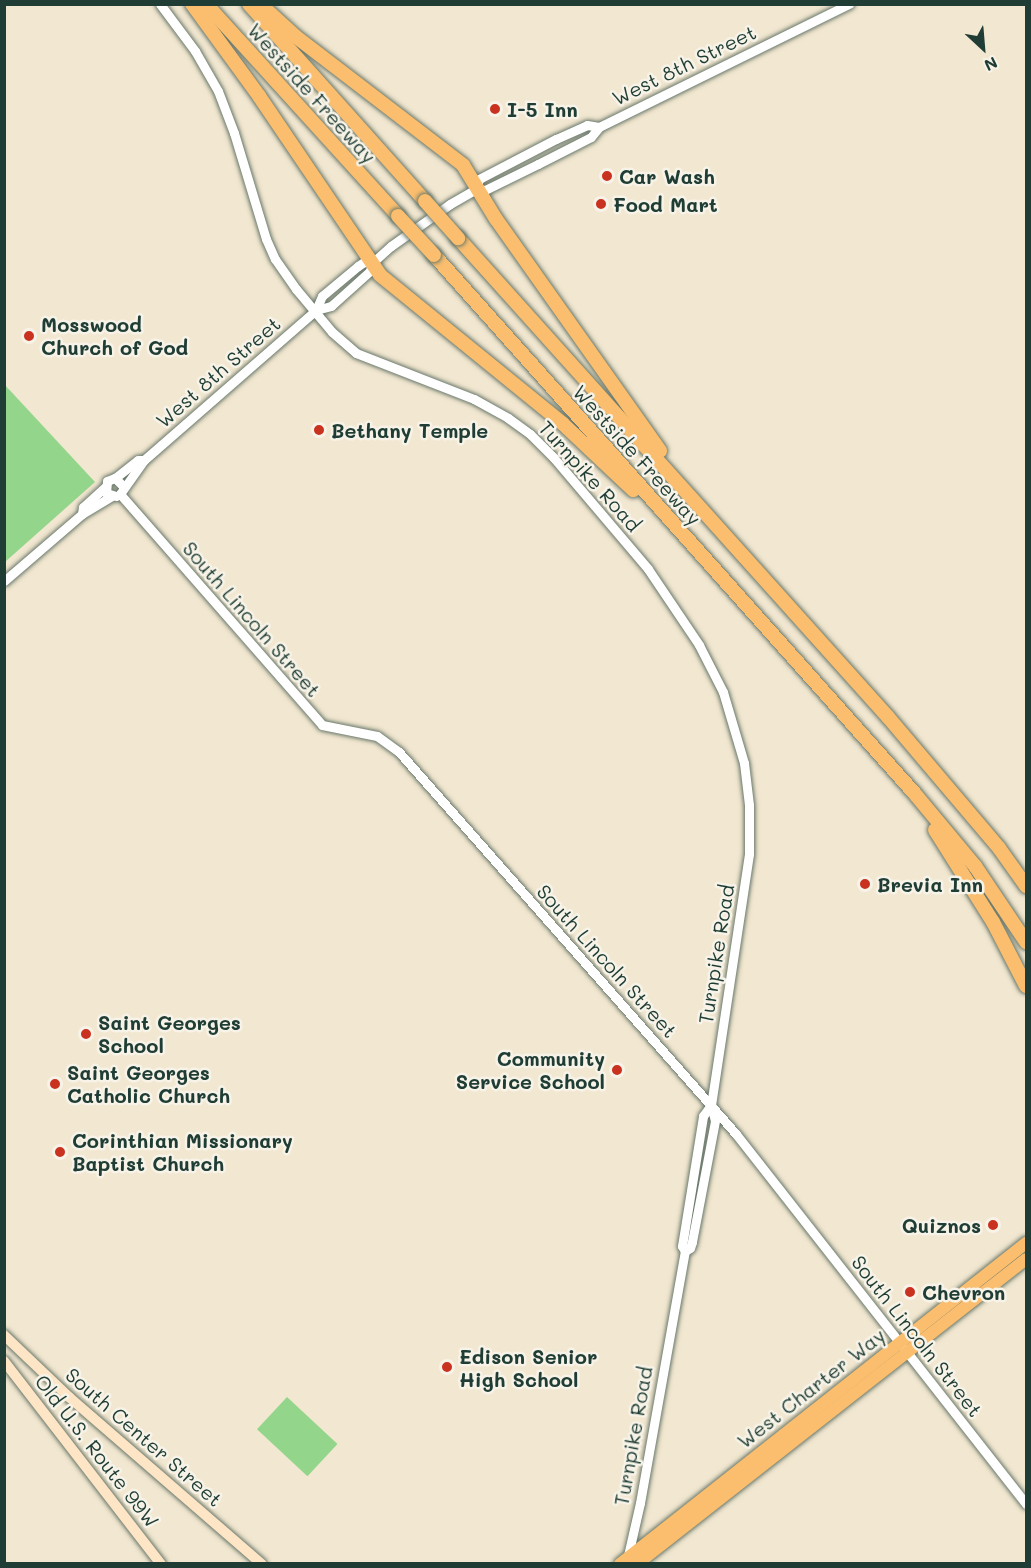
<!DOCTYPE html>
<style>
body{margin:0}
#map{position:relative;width:1031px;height:1568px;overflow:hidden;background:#f2e7d0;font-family:Mali,sans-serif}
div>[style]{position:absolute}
.green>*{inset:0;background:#94d58c;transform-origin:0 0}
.roads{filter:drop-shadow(0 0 2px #69786b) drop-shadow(0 0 2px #69786b)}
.tertiary>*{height:9px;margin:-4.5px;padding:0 4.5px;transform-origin:4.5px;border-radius:4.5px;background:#fff}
.secondary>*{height:10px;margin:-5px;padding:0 5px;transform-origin:5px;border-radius:5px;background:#fde5c5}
.primary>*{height:12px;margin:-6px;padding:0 6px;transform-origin:6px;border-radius:6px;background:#fabe6e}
.motorway>*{height:14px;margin:-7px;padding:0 7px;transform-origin:7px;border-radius:7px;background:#fabe6e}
.bridges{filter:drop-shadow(0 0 2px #69786b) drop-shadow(0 0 2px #69786b)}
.motorway-bridge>*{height:14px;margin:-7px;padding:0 7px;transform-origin:7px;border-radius:7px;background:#fabe6e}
.dots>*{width:16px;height:16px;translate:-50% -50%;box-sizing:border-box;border:3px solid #f7f3e8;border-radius:50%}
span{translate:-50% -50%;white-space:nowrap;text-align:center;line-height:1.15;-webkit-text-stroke:5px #f7f3e8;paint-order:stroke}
.street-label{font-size:20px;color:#1f3d34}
.poi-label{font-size:20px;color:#1f3d34;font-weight:700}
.left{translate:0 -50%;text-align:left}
.right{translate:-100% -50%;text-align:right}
.frame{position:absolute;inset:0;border:6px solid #1f3d34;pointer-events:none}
.north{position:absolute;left:953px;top:18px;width:60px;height:60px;-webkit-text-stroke:4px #f7f3e8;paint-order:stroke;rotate:154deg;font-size:16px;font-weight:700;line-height:24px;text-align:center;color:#1f3d34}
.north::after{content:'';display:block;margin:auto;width:21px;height:27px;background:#1f3d34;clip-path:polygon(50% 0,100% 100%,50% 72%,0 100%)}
</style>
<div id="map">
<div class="green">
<div style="clip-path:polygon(4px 384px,95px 482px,5px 562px,4px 562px)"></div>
<div style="left:287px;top:1397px;width:69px;height:44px;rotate:43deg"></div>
</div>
<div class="roads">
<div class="tertiary">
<div style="left:160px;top:4px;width:59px;rotate:53.3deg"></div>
<div style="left:195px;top:51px;width:46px;rotate:60.1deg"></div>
<div style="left:218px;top:91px;width:45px;rotate:69.1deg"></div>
<div style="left:234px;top:133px;width:111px;rotate:73.2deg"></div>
<div style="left:266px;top:239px;width:22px;rotate:66deg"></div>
<div style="left:275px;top:259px;width:37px;rotate:55deg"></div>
<div style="left:296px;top:289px;width:56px;rotate:50.1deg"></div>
<div style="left:332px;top:332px;width:32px;rotate:41deg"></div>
<div style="left:356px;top:353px;width:127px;rotate:21.3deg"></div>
<div style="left:474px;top:399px;width:39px;rotate:29deg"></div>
<div style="left:508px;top:418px;width:27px;rotate:36deg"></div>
<div style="left:530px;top:434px;width:34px;rotate:45deg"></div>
<div style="left:554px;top:458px;width:145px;rotate:49.7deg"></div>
<div style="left:648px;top:569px;width:92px;rotate:56.1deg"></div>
<div style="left:699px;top:645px;width:53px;rotate:62.9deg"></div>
<div style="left:723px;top:692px;width:74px;rotate:73.5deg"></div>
<div style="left:744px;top:763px;width:42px;rotate:83.2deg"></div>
<div style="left:749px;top:805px;width:49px;rotate:90deg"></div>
<div style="left:749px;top:854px;width:254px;rotate:98.6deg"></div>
<div style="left:711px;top:1105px;width:16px;rotate:76deg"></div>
<div style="left:715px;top:1121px;width:123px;rotate:100.8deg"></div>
<div style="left:692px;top:1242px;width:6px;rotate:108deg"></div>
<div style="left:690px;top:1248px;width:6px;rotate:149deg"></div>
<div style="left:476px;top:189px;width:10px;rotate:-73deg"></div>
<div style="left:479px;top:179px;width:87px;rotate:-27.5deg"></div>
<div style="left:556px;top:139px;width:34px;rotate:-24deg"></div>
<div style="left:587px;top:125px;width:12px;rotate:9deg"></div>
<div style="left:316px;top:310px;width:15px;rotate:-67deg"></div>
<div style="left:322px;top:296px;width:47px;rotate:-39.8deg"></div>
<div style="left:358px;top:266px;width:7px;rotate:-34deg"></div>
<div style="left:364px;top:262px;width:8px;rotate:7deg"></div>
<div style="left:115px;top:478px;width:29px;rotate:-38deg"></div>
<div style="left:138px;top:460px;width:6px"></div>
<div style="left:120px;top:494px;width:307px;rotate:48.8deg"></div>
<div style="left:322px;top:725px;width:56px;rotate:11.3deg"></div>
<div style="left:377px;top:736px;width:27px;rotate:36deg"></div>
<div style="left:399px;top:752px;width:509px;rotate:48.58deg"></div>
<div style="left:736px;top:1134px;width:470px;rotate:51.9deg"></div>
<div style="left:120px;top:494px;width:42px;rotate:-54.8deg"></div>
<div style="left:144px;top:460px;width:228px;rotate:-41.1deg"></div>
<div style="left:316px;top:310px;width:16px;rotate:-15deg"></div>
<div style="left:331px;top:306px;width:52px;rotate:-41.9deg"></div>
<div style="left:370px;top:271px;width:8px;rotate:-76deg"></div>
<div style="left:372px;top:263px;width:25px;rotate:-42deg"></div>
<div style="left:391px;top:246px;width:72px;rotate:-35.4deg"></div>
<div style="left:450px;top:204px;width:30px;rotate:-30deg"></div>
<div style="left:476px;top:189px;width:9px;rotate:6deg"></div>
<div style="left:485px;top:190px;width:59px;rotate:-26.1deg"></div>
<div style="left:538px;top:164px;width:59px;rotate:-27deg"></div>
<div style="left:591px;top:137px;width:13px;rotate:-51deg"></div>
<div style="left:599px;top:127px;width:279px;rotate:-26.2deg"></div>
<div style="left:116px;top:496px;width:10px;rotate:-163deg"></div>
<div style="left:106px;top:493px;width:12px;rotate:-85deg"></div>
<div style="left:107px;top:481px;width:9px;rotate:-21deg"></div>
<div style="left:115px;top:478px;width:11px;rotate:45deg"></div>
<div style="left:82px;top:514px;width:7px;rotate:-82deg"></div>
<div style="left:83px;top:507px;width:30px;rotate:-42deg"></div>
<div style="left:4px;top:581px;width:103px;rotate:-40.7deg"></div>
<div style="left:82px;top:514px;width:35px;rotate:-31deg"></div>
<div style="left:627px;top:1560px;width:58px;rotate:-77.2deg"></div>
<div style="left:640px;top:1503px;width:256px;rotate:-79.9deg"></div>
<div style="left:685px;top:1251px;width:6px;rotate:-121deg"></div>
<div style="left:682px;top:1246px;width:132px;rotate:-80.8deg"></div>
<div style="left:703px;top:1116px;width:14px;rotate:-54deg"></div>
</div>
<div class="secondary">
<div style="left:4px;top:1335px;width:90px;rotate:43.6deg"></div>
<div style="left:69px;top:1397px;width:255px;rotate:40.9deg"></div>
<div style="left:4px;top:1361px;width:257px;rotate:52.3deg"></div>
</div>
<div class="primary">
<div style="left:620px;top:1564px;width:518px;rotate:-38.33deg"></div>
<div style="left:637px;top:1564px;width:494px;rotate:-38.1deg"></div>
</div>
<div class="motorway">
<div style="left:192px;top:4px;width:114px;rotate:53.9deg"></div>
<div style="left:259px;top:96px;width:216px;rotate:55.9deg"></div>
<div style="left:380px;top:275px;width:235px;rotate:39.1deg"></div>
<div style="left:562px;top:423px;width:98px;rotate:43.3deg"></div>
<div style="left:206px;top:4px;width:286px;rotate:47.8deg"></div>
<div style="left:249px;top:4px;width:264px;rotate:48.2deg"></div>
<div style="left:260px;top:4px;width:47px;rotate:42.4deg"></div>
<div style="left:295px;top:36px;width:212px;rotate:37.5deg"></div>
<div style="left:463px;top:165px;width:63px;rotate:58.6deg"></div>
<div style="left:496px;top:219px;width:284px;rotate:54.7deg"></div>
<div style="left:458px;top:238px;width:644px;rotate:48.09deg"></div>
<div style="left:888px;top:717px;width:172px;rotate:49.7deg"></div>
<div style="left:999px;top:848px;width:47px;rotate:54.6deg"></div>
<div style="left:434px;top:255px;width:722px;rotate:48.25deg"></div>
<div style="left:915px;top:794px;width:94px;rotate:50.2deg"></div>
<div style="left:975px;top:866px;width:92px;rotate:56.1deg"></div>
<div style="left:935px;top:830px;width:109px;rotate:57.8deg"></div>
<div style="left:993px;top:922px;width:72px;rotate:62.7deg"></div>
</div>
</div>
<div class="bridges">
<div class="motorway-bridge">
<div style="left:425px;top:201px;width:50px;rotate:48.3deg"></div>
<div style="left:398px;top:216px;width:53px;rotate:47.3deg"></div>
</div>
</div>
<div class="dots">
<div style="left:495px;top:109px;background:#c8321e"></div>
<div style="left:607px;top:176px;background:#c8321e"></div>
<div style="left:601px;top:204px;background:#c8321e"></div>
<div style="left:29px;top:336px;background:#c8321e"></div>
<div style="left:319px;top:430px;background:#c8321e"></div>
<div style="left:865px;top:884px;background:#c8321e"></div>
<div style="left:86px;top:1034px;background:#c8321e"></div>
<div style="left:617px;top:1070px;background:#c8321e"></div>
<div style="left:55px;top:1084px;background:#c8321e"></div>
<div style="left:60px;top:1152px;background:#c8321e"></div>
<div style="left:993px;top:1225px;background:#c8321e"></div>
<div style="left:910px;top:1292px;background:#c8321e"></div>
<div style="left:447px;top:1367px;background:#c8321e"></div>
</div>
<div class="street-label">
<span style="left:684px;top:65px;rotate:-26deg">West 8th Street</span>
<span style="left:312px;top:93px;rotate:48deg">Westside Freeway</span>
<span style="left:218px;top:372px;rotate:-41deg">West 8th Street</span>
<span style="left:637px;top:455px;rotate:48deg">Westside Freeway</span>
<span style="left:590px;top:476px;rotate:48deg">Turnpike Road</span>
<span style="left:252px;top:619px;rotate:49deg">South Lincoln Street</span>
<span style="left:716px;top:954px;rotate:-81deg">Turnpike Road</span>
<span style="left:607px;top:961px;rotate:48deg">South Lincoln Street</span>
<span style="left:917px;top:1336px;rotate:52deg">South Lincoln Street</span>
<span style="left:811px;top:1388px;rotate:-38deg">West Charter Way</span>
<span style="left:633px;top:1436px;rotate:-80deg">Turnpike Road</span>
<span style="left:144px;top:1437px;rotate:41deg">South Center Street</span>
<span style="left:97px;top:1451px;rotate:52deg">Old U.S. Route 99W</span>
</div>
<div class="poi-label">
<span class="left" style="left:507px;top:109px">I-5 Inn</span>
<span class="left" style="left:619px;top:176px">Car Wash</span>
<span class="left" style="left:613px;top:204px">Food Mart</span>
<span class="left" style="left:41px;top:336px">Mosswood<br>Church of God</span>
<span class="left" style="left:331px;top:430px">Bethany Temple</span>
<span class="left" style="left:877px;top:884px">Brevia Inn</span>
<span class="left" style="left:98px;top:1034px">Saint Georges<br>School</span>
<span class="right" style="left:605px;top:1070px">Community<br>Service School</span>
<span class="left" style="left:67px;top:1084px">Saint Georges<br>Catholic Church</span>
<span class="left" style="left:72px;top:1152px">Corinthian Missionary<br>Baptist Church</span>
<span class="right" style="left:981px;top:1225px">Quiznos</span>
<span class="left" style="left:922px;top:1292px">Chevron</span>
<span class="left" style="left:459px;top:1368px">Edison Senior<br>High School</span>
</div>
<div class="frame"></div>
<div class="north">N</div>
</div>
